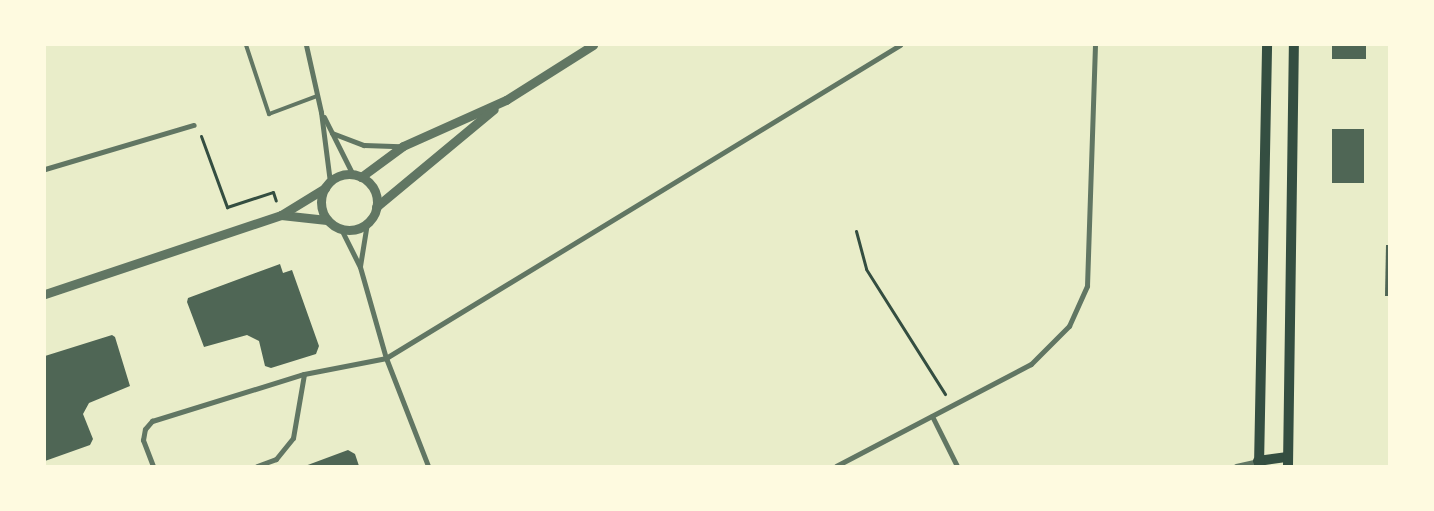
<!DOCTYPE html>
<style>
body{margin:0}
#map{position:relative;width:1434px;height:511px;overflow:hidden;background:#e9edc9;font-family:Quicksand,sans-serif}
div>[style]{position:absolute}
.building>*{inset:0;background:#4f6655;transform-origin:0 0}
.path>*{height:3px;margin:-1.5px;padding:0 1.5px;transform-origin:1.5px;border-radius:1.5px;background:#344e41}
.service>*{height:4px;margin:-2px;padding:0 2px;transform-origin:2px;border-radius:2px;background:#617663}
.minor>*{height:5px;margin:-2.5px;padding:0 2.5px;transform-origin:2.5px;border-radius:2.5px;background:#617663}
.tertiary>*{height:9px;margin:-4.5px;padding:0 4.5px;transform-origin:4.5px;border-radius:4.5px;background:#617663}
.tertiary>.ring{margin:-4.5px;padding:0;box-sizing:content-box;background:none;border:9px solid #617663;border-radius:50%}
.secondary>*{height:10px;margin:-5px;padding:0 5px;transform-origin:5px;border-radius:5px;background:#344e41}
span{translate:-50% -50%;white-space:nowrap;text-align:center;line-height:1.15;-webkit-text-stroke:5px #fefae0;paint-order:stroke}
.frame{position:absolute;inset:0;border:46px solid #fefae0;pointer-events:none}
</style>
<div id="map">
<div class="building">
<div style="left:1332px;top:45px;width:34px;height:14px"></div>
<div style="left:1332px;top:129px;width:32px;height:54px"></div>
<div style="clip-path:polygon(1386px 245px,1389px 245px,1389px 296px,1385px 296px)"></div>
<div style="clip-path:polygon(280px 264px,283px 273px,292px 270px,319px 346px,316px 354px,271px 368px,265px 366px,259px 341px,247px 335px,204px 347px,187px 302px,188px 298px)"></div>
<div style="clip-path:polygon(112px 335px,115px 337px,130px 386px,89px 403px,83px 414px,93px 439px,90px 445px,45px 461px,45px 356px)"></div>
<div style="clip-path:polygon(348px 450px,355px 454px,359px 466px,305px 466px)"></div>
</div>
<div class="path">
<div style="left:201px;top:136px;width:76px;rotate:69.9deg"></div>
<div style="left:227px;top:207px;width:48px;rotate:-18.1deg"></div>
<div style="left:273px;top:192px;width:9px;rotate:72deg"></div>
<div style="left:856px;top:231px;width:39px;rotate:75deg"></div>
<div style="left:866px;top:269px;width:148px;rotate:57.7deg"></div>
</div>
<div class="service">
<div style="left:246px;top:45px;width:73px;rotate:71.6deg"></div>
<div style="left:269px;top:114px;width:51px;rotate:-20.6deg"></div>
</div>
<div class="minor">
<div style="left:306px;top:45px;width:69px;rotate:77.4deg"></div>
<div style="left:321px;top:112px;width:71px;rotate:82.7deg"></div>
<div style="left:324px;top:117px;width:65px;rotate:63.4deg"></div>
<div style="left:332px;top:133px;width:34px;rotate:21deg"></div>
<div style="left:364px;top:145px;width:36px;rotate:2deg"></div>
<div style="left:45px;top:169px;width:155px;rotate:-16.5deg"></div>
<div style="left:341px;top:229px;width:42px;rotate:63.4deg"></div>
<div style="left:360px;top:267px;width:95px;rotate:74.1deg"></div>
<div style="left:386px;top:358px;width:116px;rotate:68.7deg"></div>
<div style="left:360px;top:266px;width:44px;rotate:-80.8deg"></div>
<div style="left:932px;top:416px;width:56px;rotate:63.4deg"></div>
<div style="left:153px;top:466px;width:28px;rotate:-111deg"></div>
<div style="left:143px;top:440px;width:11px;rotate:-80deg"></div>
<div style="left:145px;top:429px;width:11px;rotate:-49deg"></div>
<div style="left:152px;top:421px;width:159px;rotate:-17.2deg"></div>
<div style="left:304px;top:374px;width:84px;rotate:-11deg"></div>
<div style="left:386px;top:358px;width:602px;rotate:-31.34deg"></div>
<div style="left:257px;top:466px;width:20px;rotate:-20deg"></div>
<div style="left:276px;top:459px;width:27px;rotate:-51deg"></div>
<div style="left:293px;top:438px;width:65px;rotate:-80.2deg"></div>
<div style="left:836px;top:466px;width:220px;rotate:-27.6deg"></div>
<div style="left:1031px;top:364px;width:54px;rotate:-45deg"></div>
<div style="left:1069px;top:326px;width:44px;rotate:-65.8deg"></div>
<div style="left:1087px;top:286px;width:241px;rotate:-88.1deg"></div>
<div style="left:1236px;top:466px;width:23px;rotate:-13deg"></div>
</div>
<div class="tertiary">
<div class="ring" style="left:321px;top:174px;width:47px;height:47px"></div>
<div style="left:361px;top:177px;width:52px;rotate:-36.4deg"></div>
<div style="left:403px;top:146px;width:113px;rotate:-24.1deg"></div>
<div style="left:506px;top:100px;width:103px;rotate:-32.3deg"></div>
<div style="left:376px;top:207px;width:153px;rotate:-39.7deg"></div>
<div style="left:281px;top:215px;width:46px;rotate:6.2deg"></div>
<div style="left:45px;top:294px;width:249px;rotate:-18.5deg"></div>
<div style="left:281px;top:215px;width:52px;rotate:-31.5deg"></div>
</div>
<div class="secondary">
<div style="left:1258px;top:461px;width:28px;rotate:-8deg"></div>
<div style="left:1259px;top:466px;width:421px;rotate:-88.9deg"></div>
<div style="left:1288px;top:466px;width:421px;rotate:-89.2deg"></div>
</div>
<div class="frame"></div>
</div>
